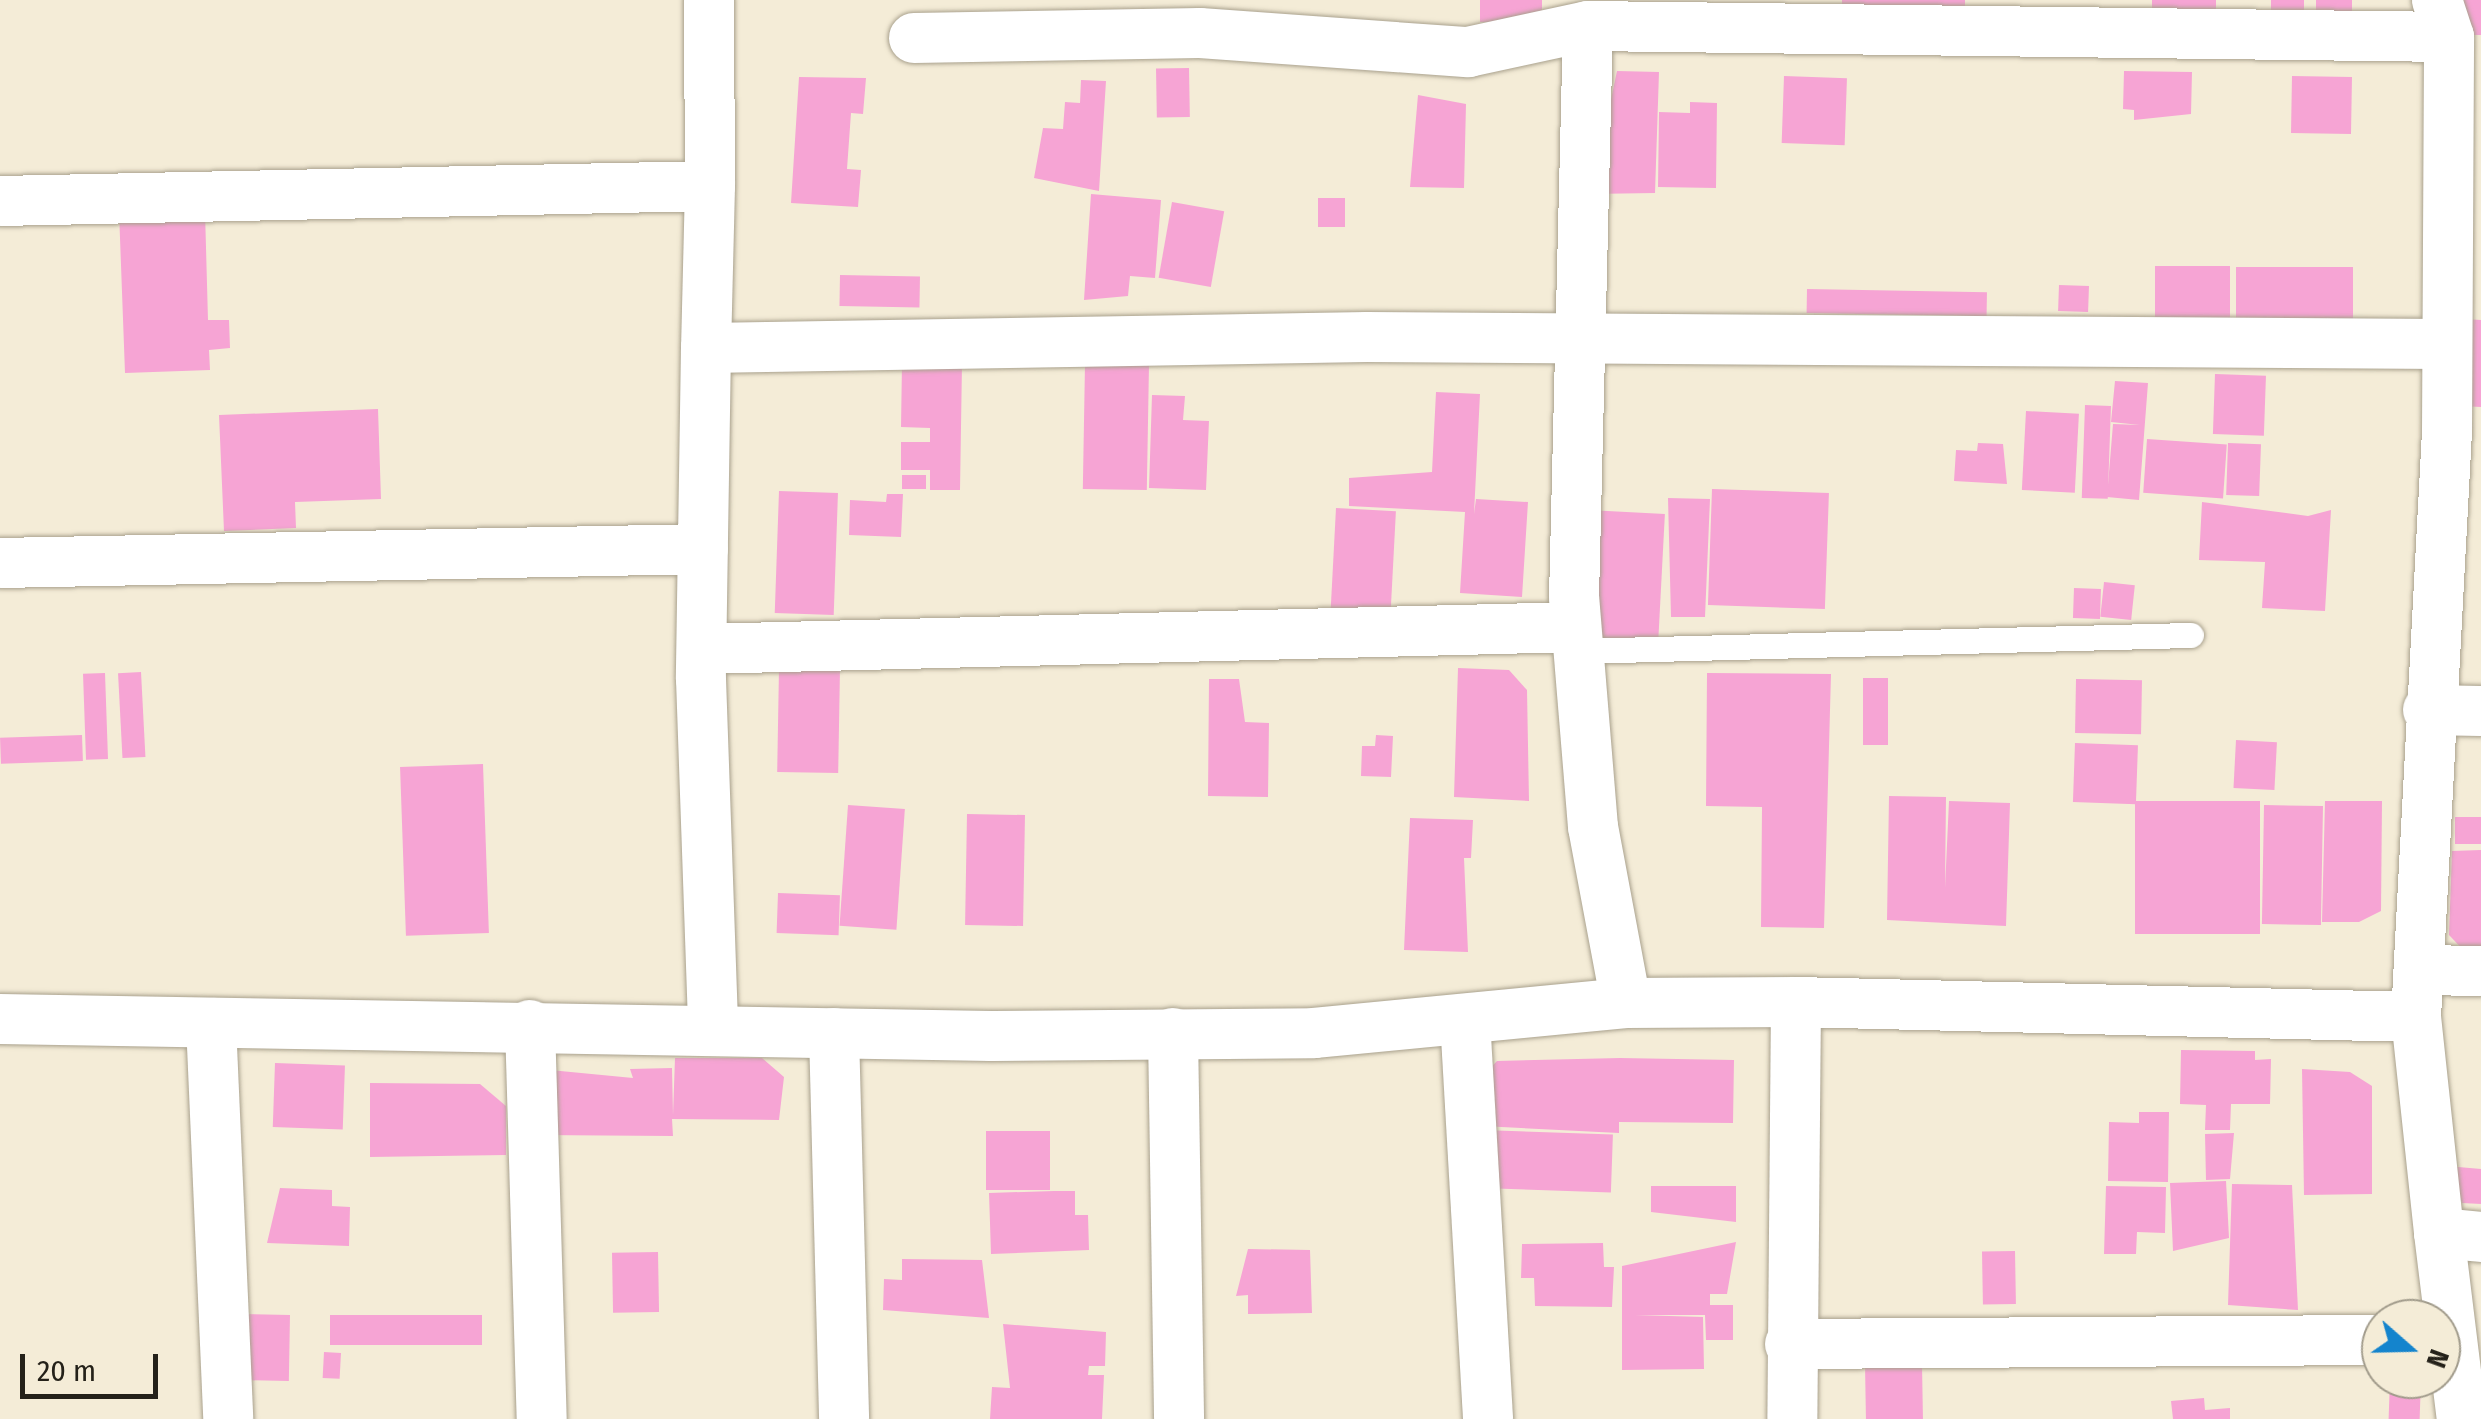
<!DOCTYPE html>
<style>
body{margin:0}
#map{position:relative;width:2481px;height:1419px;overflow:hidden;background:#f4ecd7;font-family:"Fira Sans Condensed",sans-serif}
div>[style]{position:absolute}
.building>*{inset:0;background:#f6a4d4;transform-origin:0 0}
.roads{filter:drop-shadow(0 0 2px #a9a18d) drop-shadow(0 0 2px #a9a18d)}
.service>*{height:25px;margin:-12.5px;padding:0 12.5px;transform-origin:12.5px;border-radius:12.5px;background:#fff}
.minor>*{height:50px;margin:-25px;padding:0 25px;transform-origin:25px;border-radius:25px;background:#fff}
span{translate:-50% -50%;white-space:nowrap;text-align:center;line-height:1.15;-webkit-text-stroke:8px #f4ecd7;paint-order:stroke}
.north{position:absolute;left:2361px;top:1299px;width:100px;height:100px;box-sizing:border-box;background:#f4ecd7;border:2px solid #a19b8b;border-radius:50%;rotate:110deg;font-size:28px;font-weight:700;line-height:40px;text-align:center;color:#242119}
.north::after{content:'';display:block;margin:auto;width:35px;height:45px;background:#1484cd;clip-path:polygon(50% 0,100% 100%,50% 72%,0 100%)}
.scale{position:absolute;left:20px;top:1354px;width:138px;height:45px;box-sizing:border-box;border:5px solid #242119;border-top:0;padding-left:12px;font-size:30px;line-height:35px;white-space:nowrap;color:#242119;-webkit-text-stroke:8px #f4ecd7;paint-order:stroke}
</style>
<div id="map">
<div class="building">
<div style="left:1480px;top:0;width:62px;height:22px"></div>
<div style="left:1842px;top:0;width:123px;height:8px"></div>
<div style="left:2152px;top:0;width:64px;height:12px"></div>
<div style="left:2271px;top:0;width:33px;height:20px"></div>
<div style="left:2316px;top:0;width:36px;height:21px"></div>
<div style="left:2464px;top:0;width:17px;height:35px"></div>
<div style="left:1189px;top:68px;width:49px;height:33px;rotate:89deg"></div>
<div style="clip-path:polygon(1617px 71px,1659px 72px,1655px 193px,1591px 194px)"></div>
<div style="clip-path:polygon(2124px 71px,2192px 72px,2191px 114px,2134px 120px,2134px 110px,2123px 109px)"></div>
<div style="left:1784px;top:76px;width:63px;height:67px;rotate:2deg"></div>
<div style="left:2292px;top:76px;width:60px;height:57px;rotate:1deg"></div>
<div style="clip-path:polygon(799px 77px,866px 78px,863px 114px,851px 113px,847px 169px,861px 170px,858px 207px,791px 203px)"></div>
<div style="clip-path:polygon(1081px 80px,1106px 81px,1099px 191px,1034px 178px,1043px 128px,1063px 129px,1065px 102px,1080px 103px)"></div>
<div style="clip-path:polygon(1418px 95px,1466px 104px,1464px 188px,1410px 187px)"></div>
<div style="clip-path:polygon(1690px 102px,1717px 103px,1716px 188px,1658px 187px,1659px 112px,1690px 113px)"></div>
<div style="clip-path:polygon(1091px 194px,1161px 200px,1155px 278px,1130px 276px,1128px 296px,1084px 300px)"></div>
<div style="left:1318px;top:198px;width:27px;height:29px"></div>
<div style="left:1172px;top:202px;width:53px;height:77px;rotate:10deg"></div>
<div style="clip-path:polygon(119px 211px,205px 211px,208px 320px,229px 320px,230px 348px,209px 350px,210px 370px,125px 373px)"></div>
<div style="left:2155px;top:266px;width:75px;height:53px"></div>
<div style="left:2353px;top:267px;width:56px;height:117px;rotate:90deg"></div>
<div style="left:840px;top:275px;width:80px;height:31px;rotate:1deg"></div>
<div style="left:2059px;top:285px;width:30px;height:26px;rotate:2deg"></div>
<div style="left:1807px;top:289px;width:180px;height:24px;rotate:1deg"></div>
<div style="clip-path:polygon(2465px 319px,2481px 320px,2481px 407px,2461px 406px)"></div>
<div style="clip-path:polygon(902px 363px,962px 364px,960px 490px,930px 490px,930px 470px,901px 470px,901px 442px,930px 442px,930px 428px,901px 427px)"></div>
<div style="left:1085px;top:364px;width:64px;height:125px;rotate:1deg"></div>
<div style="left:2215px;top:374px;width:51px;height:60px;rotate:2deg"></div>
<div style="clip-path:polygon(2115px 381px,2148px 383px,2139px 500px,2107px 497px,2113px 424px,2140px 425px,2111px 422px)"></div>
<div style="clip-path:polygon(1436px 392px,1480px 394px,1474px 514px,1476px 499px,1528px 502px,1522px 597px,1460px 593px,1465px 512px,1349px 506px,1349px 478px,1432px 472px)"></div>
<div style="clip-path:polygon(1152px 395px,1185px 396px,1183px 420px,1209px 421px,1206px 490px,1149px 488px)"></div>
<div style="left:2085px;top:405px;width:26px;height:93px;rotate:2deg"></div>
<div style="clip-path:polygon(378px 409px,381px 499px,295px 502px,296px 528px,224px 531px,219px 415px)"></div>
<div style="left:2026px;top:411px;width:53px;height:79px;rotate:3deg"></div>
<div style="left:2147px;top:439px;width:80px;height:54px;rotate:4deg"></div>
<div style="clip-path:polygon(1978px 443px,2003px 444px,2007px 484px,1954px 481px,1956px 450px,1977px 451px)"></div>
<div style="left:2228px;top:443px;width:33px;height:52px;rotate:2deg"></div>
<div style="left:902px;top:475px;width:24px;height:14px"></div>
<div style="left:1712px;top:489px;width:117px;height:116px;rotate:2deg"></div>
<div style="left:779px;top:491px;width:59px;height:122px;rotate:2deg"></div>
<div style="clip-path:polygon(887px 494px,903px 494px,901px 537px,849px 535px,850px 500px,886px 502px)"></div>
<div style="clip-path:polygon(1668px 498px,1710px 499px,1705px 617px,1671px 617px)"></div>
<div style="clip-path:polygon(2202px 502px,2308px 516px,2331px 510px,2325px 611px,2262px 608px,2265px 562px,2199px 560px)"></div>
<div style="left:1336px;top:508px;width:60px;height:103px;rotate:3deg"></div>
<div style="left:1588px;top:510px;width:77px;height:130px;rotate:3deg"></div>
<div style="left:2104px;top:582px;width:31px;height:35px;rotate:6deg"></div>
<div style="left:2074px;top:588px;width:27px;height:30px;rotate:2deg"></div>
<div style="left:779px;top:668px;width:61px;height:104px;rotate:1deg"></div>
<div style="clip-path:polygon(1458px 668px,1509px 670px,1527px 690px,1529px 801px,1454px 797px)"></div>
<div style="left:141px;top:672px;width:85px;height:23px;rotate:87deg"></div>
<div style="left:105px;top:673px;width:86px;height:22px;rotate:88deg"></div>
<div style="clip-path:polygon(1707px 673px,1831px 674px,1824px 928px,1761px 927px,1762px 807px,1706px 806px)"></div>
<div style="left:1863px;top:678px;width:25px;height:67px"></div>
<div style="clip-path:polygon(1209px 679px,1239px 679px,1245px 722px,1269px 723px,1268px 797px,1208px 796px)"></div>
<div style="left:2076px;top:679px;width:66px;height:54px;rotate:1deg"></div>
<div style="left:82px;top:735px;width:26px;height:82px;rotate:88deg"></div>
<div style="clip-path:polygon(1376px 735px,1393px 736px,1391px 777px,1361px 776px,1362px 746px,1375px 746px)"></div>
<div style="left:2236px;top:740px;width:41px;height:48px;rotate:3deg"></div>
<div style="left:2075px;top:743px;width:63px;height:59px;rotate:2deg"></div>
<div style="left:483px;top:764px;width:169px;height:83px;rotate:88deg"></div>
<div style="clip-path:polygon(1889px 796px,1946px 797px,1945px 888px,1949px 801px,2010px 803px,2006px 926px,1887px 920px)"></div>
<div style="left:2260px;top:801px;width:133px;height:125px;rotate:90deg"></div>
<div style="clip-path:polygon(2325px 801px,2382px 801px,2381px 911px,2359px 922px,2322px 922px)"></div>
<div style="left:848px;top:805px;width:57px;height:121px;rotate:4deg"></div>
<div style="left:2264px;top:805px;width:59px;height:119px;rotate:1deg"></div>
<div style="left:967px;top:814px;width:58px;height:111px;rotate:1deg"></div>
<div style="left:2455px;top:817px;width:26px;height:27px"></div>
<div style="clip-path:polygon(1410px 818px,1473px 820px,1471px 858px,1464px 858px,1468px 952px,1404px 950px)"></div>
<div style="clip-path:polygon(2481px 850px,2481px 956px,2470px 957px,2449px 935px,2452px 851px)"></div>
<div style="left:778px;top:893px;width:62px;height:40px;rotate:2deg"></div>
<div style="clip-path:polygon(2181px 1050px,2255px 1051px,2255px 1060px,2271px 1059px,2270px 1104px,2231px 1104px,2230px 1130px,2205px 1130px,2206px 1105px,2180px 1104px)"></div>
<div style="clip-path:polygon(675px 1058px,762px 1058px,784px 1077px,779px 1120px,672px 1119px,673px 1136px,537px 1135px,550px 1070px,633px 1078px,630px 1069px,672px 1068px,673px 1115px)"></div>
<div style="clip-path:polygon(1620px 1058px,1734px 1060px,1733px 1123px,1619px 1122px,1619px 1133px,1482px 1126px,1483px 1076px,1497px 1061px)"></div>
<div style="left:275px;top:1063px;width:70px;height:64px;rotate:2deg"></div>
<div style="clip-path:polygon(2302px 1069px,2350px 1072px,2372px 1086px,2372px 1194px,2304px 1195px)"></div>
<div style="clip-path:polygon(370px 1083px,480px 1084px,506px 1106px,506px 1155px,370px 1157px)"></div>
<div style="clip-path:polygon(2139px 1112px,2169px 1112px,2168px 1182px,2108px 1181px,2109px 1122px,2139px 1123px)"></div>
<div style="left:1483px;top:1130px;width:130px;height:58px;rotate:2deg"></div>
<div style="left:1050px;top:1131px;width:59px;height:64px;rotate:90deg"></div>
<div style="clip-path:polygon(2234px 1133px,2230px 1179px,2206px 1180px,2205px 1134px)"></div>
<div style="clip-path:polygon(2447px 1166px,2481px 1169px,2481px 1204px,2462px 1203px)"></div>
<div style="clip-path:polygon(2226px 1181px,2229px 1238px,2173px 1251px,2170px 1183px)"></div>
<div style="clip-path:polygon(2232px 1184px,2292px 1185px,2298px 1310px,2228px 1305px)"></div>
<div style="clip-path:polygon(1651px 1186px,1736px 1186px,1736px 1222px,1651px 1212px)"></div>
<div style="clip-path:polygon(2106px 1186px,2166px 1187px,2165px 1233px,2137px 1232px,2136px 1254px,2104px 1254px)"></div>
<div style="clip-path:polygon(280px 1188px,332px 1190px,332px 1206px,350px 1207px,349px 1246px,267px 1243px)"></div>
<div style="clip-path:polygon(1054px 1191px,1075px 1191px,1075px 1215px,1088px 1215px,1089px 1250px,991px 1254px,989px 1193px)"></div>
<div style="clip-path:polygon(1736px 1242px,1727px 1294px,1710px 1294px,1710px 1305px,1733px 1305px,1733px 1340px,1706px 1340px,1705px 1315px,1635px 1315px,1703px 1317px,1704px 1369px,1622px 1370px,1622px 1266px)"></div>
<div style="clip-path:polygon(1603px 1243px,1604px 1267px,1614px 1267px,1612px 1307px,1535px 1306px,1534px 1278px,1521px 1278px,1522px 1244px)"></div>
<div style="clip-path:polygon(1248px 1249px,1310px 1250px,1312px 1313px,1248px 1314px,1248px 1295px,1236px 1296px)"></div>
<div style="left:2015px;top:1251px;width:53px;height:33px;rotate:89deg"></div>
<div style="left:658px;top:1252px;width:60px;height:46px;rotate:89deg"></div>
<div style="clip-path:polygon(902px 1259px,982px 1260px,989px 1318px,883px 1310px,884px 1279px,902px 1280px)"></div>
<div style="left:235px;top:1314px;width:55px;height:66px;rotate:1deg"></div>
<div style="left:482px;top:1315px;width:30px;height:152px;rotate:90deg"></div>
<div style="clip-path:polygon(1003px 1324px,1106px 1332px,1105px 1366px,1089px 1366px,1088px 1375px,1104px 1375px,1102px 1419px,990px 1419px,992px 1387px,1010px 1388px)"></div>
<div style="left:324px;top:1352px;width:17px;height:26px;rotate:3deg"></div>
<div style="left:1922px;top:1364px;width:55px;height:57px;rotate:89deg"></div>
<div style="left:2390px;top:1379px;width:31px;height:40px;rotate:2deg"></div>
<div style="clip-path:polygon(2204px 1398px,2205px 1410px,2230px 1408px,2230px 1419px,2173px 1419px,2171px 1401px)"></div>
</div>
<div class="roads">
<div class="service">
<div style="left:1578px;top:651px;width:613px;rotate:-1.5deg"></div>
</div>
<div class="minor">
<div style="left:709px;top:0;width:186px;rotate:89.7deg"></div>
<div style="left:914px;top:38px;width:286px;rotate:-1deg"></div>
<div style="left:1200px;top:33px;width:269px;rotate:4.1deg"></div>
<div style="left:1468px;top:52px;width:123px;rotate:-12.2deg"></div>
<div style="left:0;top:201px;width:710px;rotate:-1.21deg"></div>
<div style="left:710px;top:186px;width:162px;rotate:91.4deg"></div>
<div style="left:706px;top:348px;width:661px;rotate:-0.95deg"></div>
<div style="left:1367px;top:337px;width:1078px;rotate:0.37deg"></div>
<div style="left:706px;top:348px;width:331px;rotate:90.9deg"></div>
<div style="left:701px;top:679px;width:352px;rotate:88deg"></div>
<div style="left:0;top:563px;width:703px;rotate:-1.14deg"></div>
<div style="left:702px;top:649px;width:874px;rotate:-1.44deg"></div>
<div style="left:2428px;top:710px;width:53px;rotate:1.1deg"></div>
<div style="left:2419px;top:970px;width:62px;rotate:0.9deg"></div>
<div style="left:1796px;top:1002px;width:620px;rotate:1.39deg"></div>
<div style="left:2416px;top:1017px;width:217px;rotate:83.9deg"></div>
<div style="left:2439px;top:1233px;width:42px;rotate:5.4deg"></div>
<div style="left:1626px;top:1003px;width:179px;rotate:-100.6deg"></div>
<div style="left:1593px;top:827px;width:230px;rotate:-94.7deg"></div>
<div style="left:1574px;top:598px;width:572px;rotate:-88.6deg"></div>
<div style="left:1588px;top:26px;width:861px;rotate:0.73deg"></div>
<div style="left:2416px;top:1017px;width:586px;rotate:-86.97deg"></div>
<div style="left:2447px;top:432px;width:395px;rotate:-89.7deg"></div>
<div style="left:2449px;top:37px;width:39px;rotate:-108deg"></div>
<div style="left:0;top:1019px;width:991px;rotate:0.98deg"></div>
<div style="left:991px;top:1036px;width:323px;rotate:-0.5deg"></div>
<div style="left:1314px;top:1033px;width:313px;rotate:-5.5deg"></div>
<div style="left:1626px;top:1003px;width:170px;rotate:-0.3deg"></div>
<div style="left:1796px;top:1002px;width:417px;rotate:90.5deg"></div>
<div style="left:1465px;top:1019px;width:401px;rotate:86.7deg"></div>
<div style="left:211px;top:1023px;width:396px;rotate:87.5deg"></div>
<div style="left:530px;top:1025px;width:394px;rotate:88.3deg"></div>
<div style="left:834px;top:1033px;width:386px;rotate:88.5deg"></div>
<div style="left:1173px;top:1033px;width:386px;rotate:89.1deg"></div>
<div style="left:2439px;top:1233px;width:187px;rotate:83deg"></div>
<div style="left:1790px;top:1344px;width:591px;rotate:-0.39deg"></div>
</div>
</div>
<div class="north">N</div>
<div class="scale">20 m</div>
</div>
